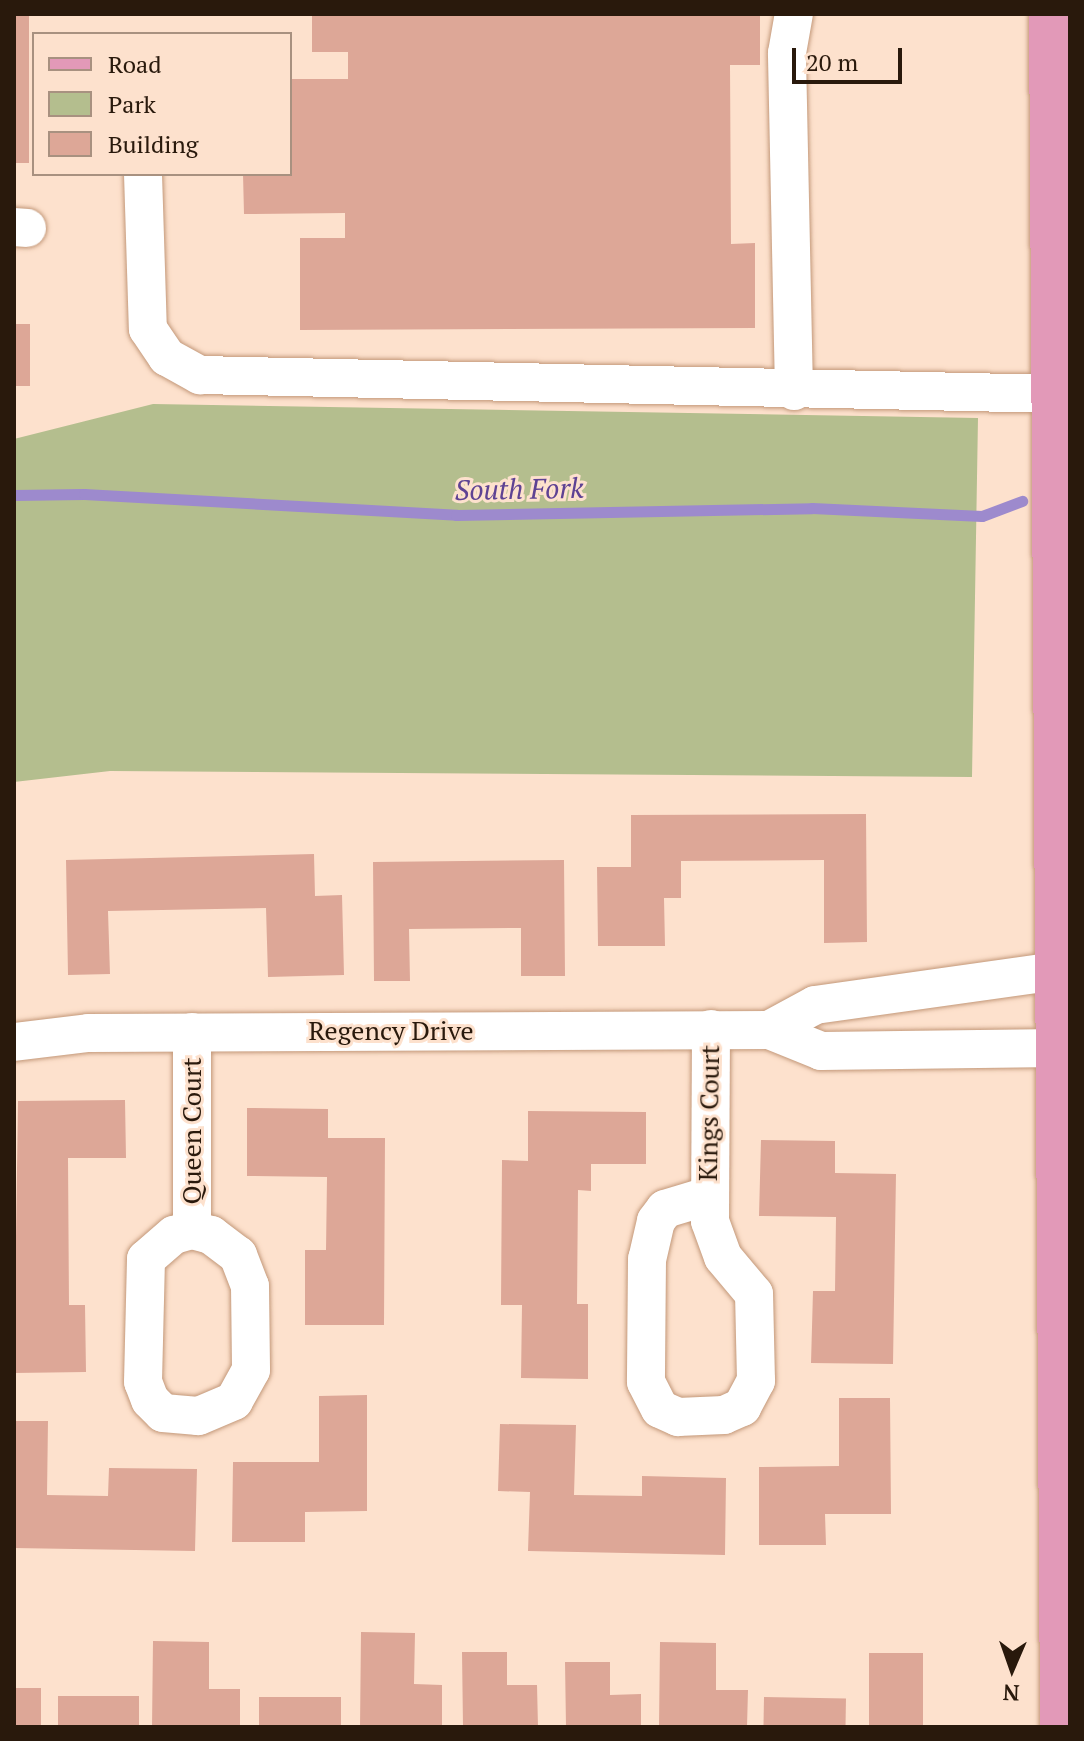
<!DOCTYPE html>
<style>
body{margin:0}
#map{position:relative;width:1084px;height:1741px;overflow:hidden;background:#fde1cd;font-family:"PT Serif",serif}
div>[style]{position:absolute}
.green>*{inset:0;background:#b4be8e}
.stream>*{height:11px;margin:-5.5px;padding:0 5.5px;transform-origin:5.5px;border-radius:5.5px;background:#9d8acd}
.building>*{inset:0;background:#dda797;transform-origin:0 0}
.roads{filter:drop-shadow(0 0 2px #c39879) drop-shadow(0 0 2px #c39879)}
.minor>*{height:38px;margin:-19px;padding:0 19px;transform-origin:19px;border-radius:19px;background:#fff}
.major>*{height:44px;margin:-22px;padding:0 22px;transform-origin:22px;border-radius:22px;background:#e299b8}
span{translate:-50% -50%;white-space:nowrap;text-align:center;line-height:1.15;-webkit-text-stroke:6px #fde1cd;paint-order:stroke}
.street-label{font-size:26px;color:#29190c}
.water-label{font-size:28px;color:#5e4293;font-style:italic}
.frame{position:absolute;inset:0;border:16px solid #29190c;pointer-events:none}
.legend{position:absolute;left:32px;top:32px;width:260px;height:144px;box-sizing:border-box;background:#fde1cd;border:2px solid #a89180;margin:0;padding:10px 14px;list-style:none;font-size:24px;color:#29190c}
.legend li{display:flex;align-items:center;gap:16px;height:40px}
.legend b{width:40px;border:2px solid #a89180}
.north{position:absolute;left:972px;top:1629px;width:80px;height:80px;-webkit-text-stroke:6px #fde1cd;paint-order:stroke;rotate:182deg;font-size:22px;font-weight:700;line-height:32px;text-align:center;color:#29190c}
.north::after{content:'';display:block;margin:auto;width:28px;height:36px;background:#29190c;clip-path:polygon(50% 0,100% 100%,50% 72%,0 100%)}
.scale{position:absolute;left:792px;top:48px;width:110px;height:36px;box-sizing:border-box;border:4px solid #29190c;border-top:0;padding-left:10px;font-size:24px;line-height:28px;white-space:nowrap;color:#29190c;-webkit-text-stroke:6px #fde1cd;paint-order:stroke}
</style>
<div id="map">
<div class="green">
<div style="clip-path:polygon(153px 404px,978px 418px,972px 777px,110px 771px,14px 782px,14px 439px)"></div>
</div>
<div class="stream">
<div style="left:14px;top:495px;width:70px;rotate:-0.8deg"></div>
<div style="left:84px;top:494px;width:373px;rotate:3.2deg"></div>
<div style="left:456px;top:515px;width:356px;rotate:-1.1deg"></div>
<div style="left:812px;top:508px;width:170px;rotate:2.7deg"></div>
<div style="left:982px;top:516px;width:43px;rotate:-20.6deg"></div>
</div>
<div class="building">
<div style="left:14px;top:14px;width:15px;height:149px"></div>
<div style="clip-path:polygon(312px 14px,760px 14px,760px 65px,730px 65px,731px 244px,755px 243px,755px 328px,300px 330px,300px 238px,345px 238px,345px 213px,244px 214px,243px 174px,290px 174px,290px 79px,348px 79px,348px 52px,312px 52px)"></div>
<div style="left:14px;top:324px;width:16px;height:62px"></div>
<div style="clip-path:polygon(866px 814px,867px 942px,824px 943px,824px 860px,681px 861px,681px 898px,664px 898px,665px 946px,598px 946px,597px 867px,631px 867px,631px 815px)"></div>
<div style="clip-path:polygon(314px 854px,315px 896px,342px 895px,344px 975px,268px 977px,266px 908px,108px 911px,110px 974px,68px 975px,66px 860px)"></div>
<div style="clip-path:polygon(564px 860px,565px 976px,521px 976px,521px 928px,409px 929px,410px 981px,374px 981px,373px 862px)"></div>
<div style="clip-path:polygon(125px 1100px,126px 1158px,68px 1158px,69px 1305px,85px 1305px,86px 1372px,14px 1373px,18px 1101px)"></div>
<div style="clip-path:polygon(247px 1108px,328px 1109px,328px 1138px,385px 1138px,384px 1325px,305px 1325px,305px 1250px,326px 1250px,327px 1177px,247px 1176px)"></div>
<div style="clip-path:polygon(528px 1111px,646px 1112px,646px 1164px,591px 1164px,591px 1191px,578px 1190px,577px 1304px,588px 1304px,588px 1379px,521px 1378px,522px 1305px,501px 1305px,502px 1160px,528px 1161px)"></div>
<div style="clip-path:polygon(761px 1140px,835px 1141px,835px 1173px,896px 1174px,893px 1364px,811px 1363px,813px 1291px,835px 1291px,836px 1217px,759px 1216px)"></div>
<div style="clip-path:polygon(367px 1395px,367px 1511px,305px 1512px,305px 1542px,232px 1542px,233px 1462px,319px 1462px,319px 1396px)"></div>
<div style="clip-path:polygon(839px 1398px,890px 1398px,891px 1514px,825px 1514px,826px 1545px,759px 1545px,759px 1467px,839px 1466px)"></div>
<div style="clip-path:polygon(14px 1421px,48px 1421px,47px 1495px,108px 1496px,109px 1468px,197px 1469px,195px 1551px,14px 1548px)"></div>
<div style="clip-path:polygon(500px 1424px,576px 1425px,574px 1495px,642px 1496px,642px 1476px,726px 1478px,725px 1555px,528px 1551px,530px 1492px,498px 1491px)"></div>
<div style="clip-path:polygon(361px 1632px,415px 1633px,414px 1684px,442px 1685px,442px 1727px,360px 1727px)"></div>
<div style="clip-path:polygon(153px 1641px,209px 1642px,209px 1689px,240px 1689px,240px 1727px,152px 1727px)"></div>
<div style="clip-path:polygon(660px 1642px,716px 1643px,716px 1690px,748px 1690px,747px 1727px,659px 1727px)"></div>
<div style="clip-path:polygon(462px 1652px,507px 1652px,507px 1685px,537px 1685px,538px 1727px,463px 1727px)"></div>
<div style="left:869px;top:1653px;width:54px;height:74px"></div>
<div style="clip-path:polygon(565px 1662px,610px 1662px,610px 1695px,641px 1694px,641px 1727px,566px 1727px)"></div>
<div style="left:14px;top:1688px;width:27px;height:39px"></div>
<div style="left:58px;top:1696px;width:81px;height:31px"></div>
<div style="left:259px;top:1697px;width:82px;height:30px"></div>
<div style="left:764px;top:1697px;width:82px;height:30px;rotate:1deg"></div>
</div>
<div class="roads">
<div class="minor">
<div style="left:143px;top:174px;width:155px;rotate:88.2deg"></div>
<div style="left:148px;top:329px;width:34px;rotate:56deg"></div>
<div style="left:167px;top:357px;width:38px;rotate:29deg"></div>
<div style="left:200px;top:375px;width:854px;rotate:1.27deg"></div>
<div style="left:14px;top:227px;width:13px;rotate:4deg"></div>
<div style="left:794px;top:391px;width:338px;rotate:-91.2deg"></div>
<div style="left:787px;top:53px;width:40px;rotate:-80deg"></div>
<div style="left:769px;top:1030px;width:52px;rotate:-28.5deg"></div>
<div style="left:815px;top:1005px;width:245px;rotate:-8deg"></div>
<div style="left:14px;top:1042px;width:75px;rotate:-6.9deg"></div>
<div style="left:88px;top:1033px;width:681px;rotate:-0.25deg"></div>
<div style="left:769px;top:1030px;width:56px;rotate:22deg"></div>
<div style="left:821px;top:1051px;width:237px;rotate:-0.7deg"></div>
<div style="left:708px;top:1196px;width:45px;rotate:163.2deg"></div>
<div style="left:665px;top:1209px;width:15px;rotate:127deg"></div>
<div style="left:656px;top:1221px;width:39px;rotate:103deg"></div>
<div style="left:647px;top:1259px;width:123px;rotate:90.5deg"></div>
<div style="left:646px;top:1382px;width:30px;rotate:63deg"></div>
<div style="left:660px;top:1409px;width:20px;rotate:24deg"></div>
<div style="left:678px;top:1417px;width:46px;rotate:-2.5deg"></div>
<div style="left:724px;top:1415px;width:20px;rotate:-24deg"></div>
<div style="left:742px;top:1407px;width:30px;rotate:-62deg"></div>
<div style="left:756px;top:1381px;width:87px;rotate:-91.3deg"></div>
<div style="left:754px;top:1294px;width:48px;rotate:-130deg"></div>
<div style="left:723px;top:1257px;width:38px;rotate:-110deg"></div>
<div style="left:710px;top:1221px;width:192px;rotate:-89.7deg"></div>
<div style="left:192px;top:1230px;width:20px;rotate:15deg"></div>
<div style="left:211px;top:1235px;width:34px;rotate:37deg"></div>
<div style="left:238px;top:1255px;width:33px;rotate:69deg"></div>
<div style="left:250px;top:1286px;width:84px;rotate:89.3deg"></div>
<div style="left:251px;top:1370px;width:35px;rotate:119deg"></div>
<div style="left:234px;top:1401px;width:39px;rotate:157deg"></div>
<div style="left:198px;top:1416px;width:35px;rotate:-175deg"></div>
<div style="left:163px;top:1413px;width:18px;rotate:-135deg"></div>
<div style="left:150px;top:1400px;width:19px;rotate:-111deg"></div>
<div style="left:143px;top:1382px;width:123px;rotate:-88.6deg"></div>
<div style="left:146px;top:1259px;width:37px;rotate:-41deg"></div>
<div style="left:174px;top:1235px;width:19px;rotate:-16deg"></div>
<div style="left:192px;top:1230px;width:198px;rotate:-90deg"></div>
</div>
<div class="major">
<div style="left:1051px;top:14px;width:1713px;rotate:89.63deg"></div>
</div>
</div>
<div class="street-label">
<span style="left:391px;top:1031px">Regency Drive</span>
<span style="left:709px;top:1113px;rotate:-89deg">Kings Court</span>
<span style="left:192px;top:1131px;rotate:-90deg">Queen Court</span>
</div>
<div class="water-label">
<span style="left:519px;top:489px;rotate:-1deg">South Fork</span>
</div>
<div class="frame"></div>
<ul class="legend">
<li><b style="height:10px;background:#e299b8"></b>Road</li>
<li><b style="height:22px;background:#b4be8e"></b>Park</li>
<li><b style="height:22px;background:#dda797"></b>Building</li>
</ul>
<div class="north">N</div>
<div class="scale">20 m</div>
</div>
